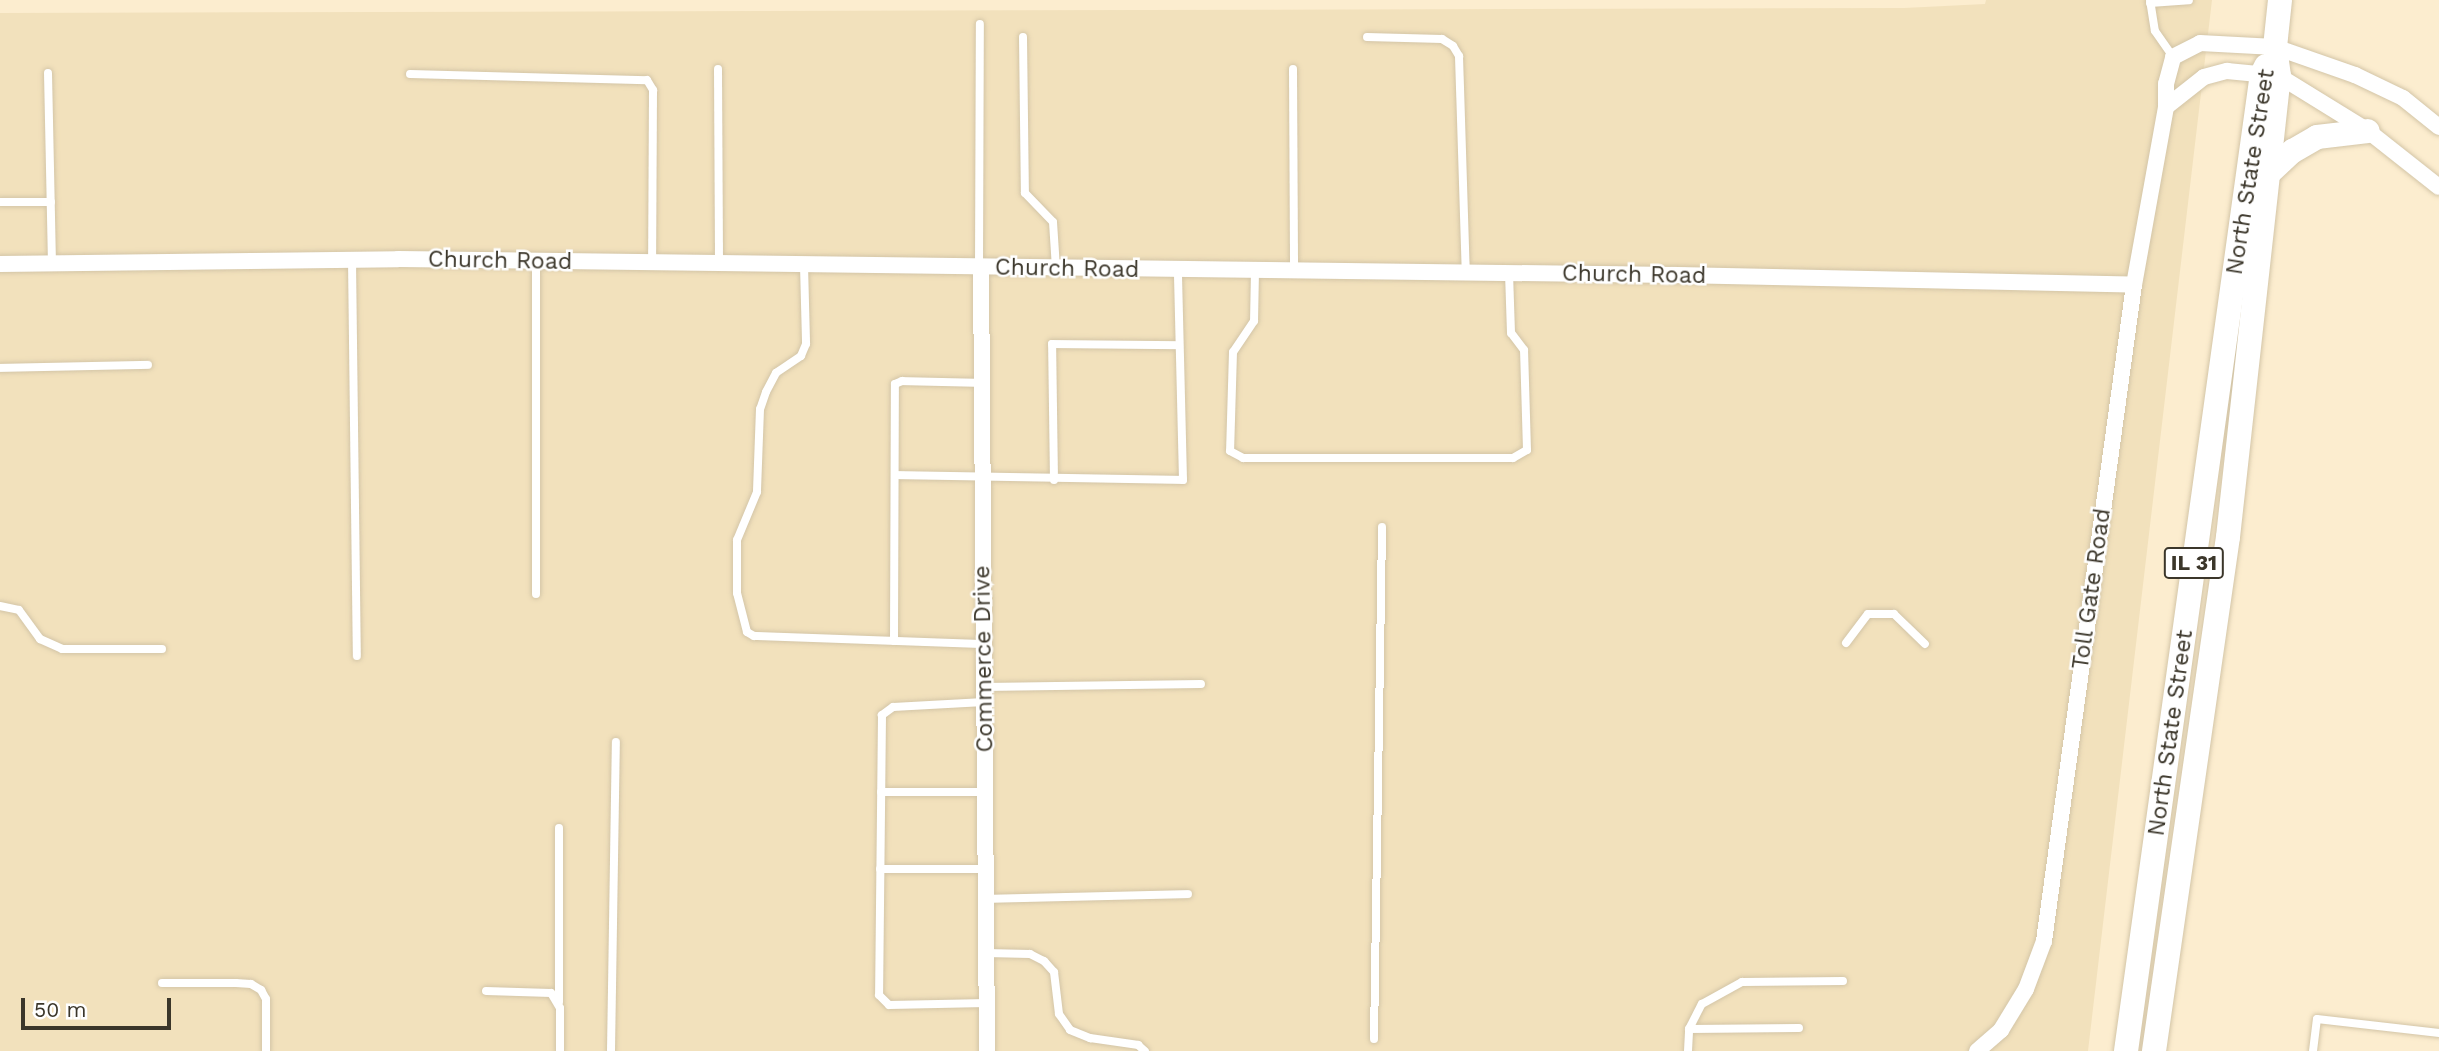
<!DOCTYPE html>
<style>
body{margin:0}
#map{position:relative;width:2439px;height:1051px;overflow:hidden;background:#fcedcf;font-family:"Work Sans",sans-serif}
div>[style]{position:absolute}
.built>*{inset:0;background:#f2e1bc}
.roads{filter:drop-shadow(0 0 2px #d3c5a7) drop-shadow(0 0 2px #d3c5a7)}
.service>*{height:8px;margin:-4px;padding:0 4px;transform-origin:4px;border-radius:4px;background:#fff}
.minor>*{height:16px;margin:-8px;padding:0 8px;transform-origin:8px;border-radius:8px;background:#fff}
.primary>*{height:24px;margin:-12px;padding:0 12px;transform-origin:12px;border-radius:12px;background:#fff}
span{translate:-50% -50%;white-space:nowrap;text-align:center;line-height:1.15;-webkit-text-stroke:5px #fff;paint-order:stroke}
.shield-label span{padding:2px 5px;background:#fff;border:2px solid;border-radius:5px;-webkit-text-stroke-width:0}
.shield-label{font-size:21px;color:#3b362a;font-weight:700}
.street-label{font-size:23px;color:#3b362a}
.scale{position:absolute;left:21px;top:998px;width:150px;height:32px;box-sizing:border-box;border:4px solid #3b362a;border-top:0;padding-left:9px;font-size:21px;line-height:24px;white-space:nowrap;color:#3b362a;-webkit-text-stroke:5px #fff;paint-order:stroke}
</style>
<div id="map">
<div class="built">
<div style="clip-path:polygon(1986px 0,2212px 0,2088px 1051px,0 1051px,0 13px,1904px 8px,1985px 4px)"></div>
</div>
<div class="roads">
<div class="service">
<div style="left:2150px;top:0;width:31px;rotate:81deg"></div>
<div style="left:2155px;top:31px;width:32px;rotate:55deg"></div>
<div style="left:2150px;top:3px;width:39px;rotate:-4deg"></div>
<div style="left:1023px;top:37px;width:156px;rotate:89.3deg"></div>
<div style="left:1025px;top:193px;width:40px;rotate:46deg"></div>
<div style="left:1053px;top:222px;width:47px;rotate:86.3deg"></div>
<div style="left:1367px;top:37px;width:75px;rotate:1.5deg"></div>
<div style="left:1442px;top:39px;width:13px;rotate:32deg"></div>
<div style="left:1453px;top:46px;width:12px;rotate:59deg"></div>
<div style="left:1459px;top:56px;width:217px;rotate:88.2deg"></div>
<div style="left:718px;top:69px;width:195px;rotate:89.7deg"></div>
<div style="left:1293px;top:69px;width:202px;rotate:89.7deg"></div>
<div style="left:48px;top:73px;width:190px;rotate:88.8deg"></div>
<div style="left:410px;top:74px;width:237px;rotate:1.5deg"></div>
<div style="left:647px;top:80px;width:12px;rotate:59deg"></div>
<div style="left:653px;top:90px;width:173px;rotate:90.3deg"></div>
<div style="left:0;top:202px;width:51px"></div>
<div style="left:352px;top:260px;width:396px;rotate:89.3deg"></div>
<div style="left:804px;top:265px;width:79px;rotate:88.5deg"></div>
<div style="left:806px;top:344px;width:13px;rotate:113deg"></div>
<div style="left:801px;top:356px;width:30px;rotate:146deg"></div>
<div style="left:776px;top:373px;width:21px;rotate:118deg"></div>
<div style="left:766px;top:392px;width:18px;rotate:109deg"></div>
<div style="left:760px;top:409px;width:83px;rotate:92.1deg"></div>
<div style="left:757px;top:492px;width:52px;rotate:112.6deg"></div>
<div style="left:737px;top:540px;width:53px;rotate:90deg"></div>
<div style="left:737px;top:593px;width:40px;rotate:75.6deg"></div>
<div style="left:747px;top:632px;width:8px;rotate:30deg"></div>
<div style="left:754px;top:636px;width:230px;rotate:2deg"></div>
<div style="left:979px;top:268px;width:244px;rotate:-89.8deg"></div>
<div style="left:1255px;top:271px;width:50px;rotate:91.1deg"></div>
<div style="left:1254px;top:321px;width:37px;rotate:124deg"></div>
<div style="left:1233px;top:352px;width:99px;rotate:91.7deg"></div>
<div style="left:1230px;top:451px;width:15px;rotate:28deg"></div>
<div style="left:1243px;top:458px;width:270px"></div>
<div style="left:1513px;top:458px;width:16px;rotate:-30deg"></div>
<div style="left:1527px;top:450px;width:100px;rotate:-91.7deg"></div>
<div style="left:1524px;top:350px;width:21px;rotate:-127deg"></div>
<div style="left:1511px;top:333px;width:59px;rotate:-91.9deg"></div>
<div style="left:0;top:368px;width:148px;rotate:-1.2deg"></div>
<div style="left:896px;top:475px;width:287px;rotate:1deg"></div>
<div style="left:1183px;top:480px;width:210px;rotate:-91.4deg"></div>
<div style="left:1054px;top:480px;width:136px;rotate:-90.8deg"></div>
<div style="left:1052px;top:344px;width:127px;rotate:0.5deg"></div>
<div style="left:536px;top:594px;width:333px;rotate:-90deg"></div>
<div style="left:0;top:606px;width:19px;rotate:12deg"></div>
<div style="left:19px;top:610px;width:36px;rotate:54deg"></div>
<div style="left:40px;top:639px;width:24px;rotate:24deg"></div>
<div style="left:62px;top:649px;width:100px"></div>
<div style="left:894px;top:641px;width:257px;rotate:-89.8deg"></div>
<div style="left:895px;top:384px;width:8px;rotate:-23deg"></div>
<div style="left:902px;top:381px;width:80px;rotate:1.4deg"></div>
<div style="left:1846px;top:643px;width:36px;rotate:-53deg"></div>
<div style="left:1868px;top:614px;width:26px"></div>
<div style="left:1894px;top:614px;width:43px;rotate:44.1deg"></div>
<div style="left:984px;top:687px;width:217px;rotate:-0.8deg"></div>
<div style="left:984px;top:702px;width:91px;rotate:176.9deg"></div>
<div style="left:893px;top:707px;width:14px;rotate:144deg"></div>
<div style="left:882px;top:715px;width:280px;rotate:90.6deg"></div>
<div style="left:879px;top:995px;width:14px;rotate:45deg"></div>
<div style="left:889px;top:1005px;width:98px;rotate:-1.2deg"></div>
<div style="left:881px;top:792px;width:104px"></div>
<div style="left:559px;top:828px;width:174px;rotate:90deg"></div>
<div style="left:880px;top:869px;width:106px"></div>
<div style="left:986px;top:899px;width:202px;rotate:-1.4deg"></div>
<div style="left:986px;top:953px;width:44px;rotate:1.3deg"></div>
<div style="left:1030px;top:954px;width:16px;rotate:27deg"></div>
<div style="left:1044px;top:961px;width:15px;rotate:48deg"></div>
<div style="left:1054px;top:972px;width:42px;rotate:83.2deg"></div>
<div style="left:1059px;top:1014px;width:19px;rotate:55deg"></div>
<div style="left:1070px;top:1030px;width:22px;rotate:22deg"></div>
<div style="left:1090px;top:1038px;width:49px;rotate:8.3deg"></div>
<div style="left:1138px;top:1045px;width:9px;rotate:41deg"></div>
<div style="left:162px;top:983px;width:74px"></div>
<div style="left:236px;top:983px;width:15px;rotate:4deg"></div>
<div style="left:251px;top:984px;width:12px;rotate:31deg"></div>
<div style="left:261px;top:990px;width:10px;rotate:61deg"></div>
<div style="left:266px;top:999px;width:52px;rotate:90deg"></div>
<div style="left:486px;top:991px;width:65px;rotate:1.8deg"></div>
<div style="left:551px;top:993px;width:17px;rotate:59deg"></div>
<div style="left:560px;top:1008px;width:43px;rotate:90deg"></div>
<div style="left:1689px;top:1029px;width:110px;rotate:-0.5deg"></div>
<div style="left:1374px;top:1039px;width:512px;rotate:-89.1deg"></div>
<div style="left:611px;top:1051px;width:309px;rotate:-89.1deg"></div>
<div style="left:1688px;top:1051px;width:22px;rotate:-87deg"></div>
<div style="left:1689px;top:1029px;width:28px;rotate:-63deg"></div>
<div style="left:1702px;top:1004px;width:46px;rotate:-28.8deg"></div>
<div style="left:1742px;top:982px;width:101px;rotate:-0.6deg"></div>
<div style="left:2313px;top:1051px;width:32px;rotate:-83deg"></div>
<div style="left:2317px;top:1019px;width:123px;rotate:6.5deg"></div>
</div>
<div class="minor">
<div style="left:2166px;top:107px;width:48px;rotate:-38.3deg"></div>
<div style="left:2204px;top:77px;width:24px;rotate:-15deg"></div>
<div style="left:2227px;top:71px;width:52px;rotate:5.5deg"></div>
<div style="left:2279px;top:76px;width:105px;rotate:31.7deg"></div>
<div style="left:2368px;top:131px;width:90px;rotate:38.3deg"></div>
<div style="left:0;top:264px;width:398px;rotate:-0.7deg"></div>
<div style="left:398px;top:259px;width:1276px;rotate:0.72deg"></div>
<div style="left:1674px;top:275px;width:460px;rotate:1.2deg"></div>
<div style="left:981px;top:268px;width:783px;rotate:89.56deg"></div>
<div style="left:1977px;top:1051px;width:32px;rotate:-41deg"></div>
<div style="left:2001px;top:1030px;width:48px;rotate:-58.6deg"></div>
<div style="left:2026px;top:989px;width:51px;rotate:-69.4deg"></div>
<div style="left:2044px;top:941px;width:662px;rotate:-82.19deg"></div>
<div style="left:2134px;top:285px;width:181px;rotate:-79.8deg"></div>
<div style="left:2166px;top:107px;width:23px;rotate:-90deg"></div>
<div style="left:2166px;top:84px;width:28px;rotate:-75deg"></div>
<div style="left:2173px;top:57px;width:30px;rotate:-27deg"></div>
<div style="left:2200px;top:43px;width:75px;rotate:3.1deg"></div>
<div style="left:2275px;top:47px;width:85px;rotate:19.3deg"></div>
<div style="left:2355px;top:75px;width:53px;rotate:25.6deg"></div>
<div style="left:2403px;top:98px;width:46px;rotate:38.9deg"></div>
</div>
<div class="primary">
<div style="left:2268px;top:174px;width:34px;rotate:-43deg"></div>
<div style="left:2293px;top:151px;width:28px;rotate:-30deg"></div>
<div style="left:2317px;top:137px;width:51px;rotate:-6.7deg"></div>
<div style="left:2126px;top:1051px;width:986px;rotate:-82.08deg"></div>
<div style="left:2262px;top:74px;width:9px;rotate:-63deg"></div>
<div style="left:2154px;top:1051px;width:519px;rotate:-81.81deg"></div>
<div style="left:2228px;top:537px;width:464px;rotate:-83.7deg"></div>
<div style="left:2279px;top:76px;width:29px;rotate:-98deg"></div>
<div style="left:2275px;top:47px;width:47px;rotate:-83.9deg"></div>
</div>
</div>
<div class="shield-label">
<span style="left:2194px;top:563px">IL 31</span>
</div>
<div class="street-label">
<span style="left:2251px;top:172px;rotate:-81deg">North State Street</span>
<span style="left:500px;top:261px;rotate:1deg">Church Road</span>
<span style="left:1067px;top:269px;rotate:1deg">Church Road</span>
<span style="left:1634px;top:275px;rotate:1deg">Church Road</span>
<span style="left:2092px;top:589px;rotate:-82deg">Toll Gate Road</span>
<span style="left:984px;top:659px;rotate:-91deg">Commerce Drive</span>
<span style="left:2171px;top:733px;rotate:-82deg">North State Street</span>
</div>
<div class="scale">50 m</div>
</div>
